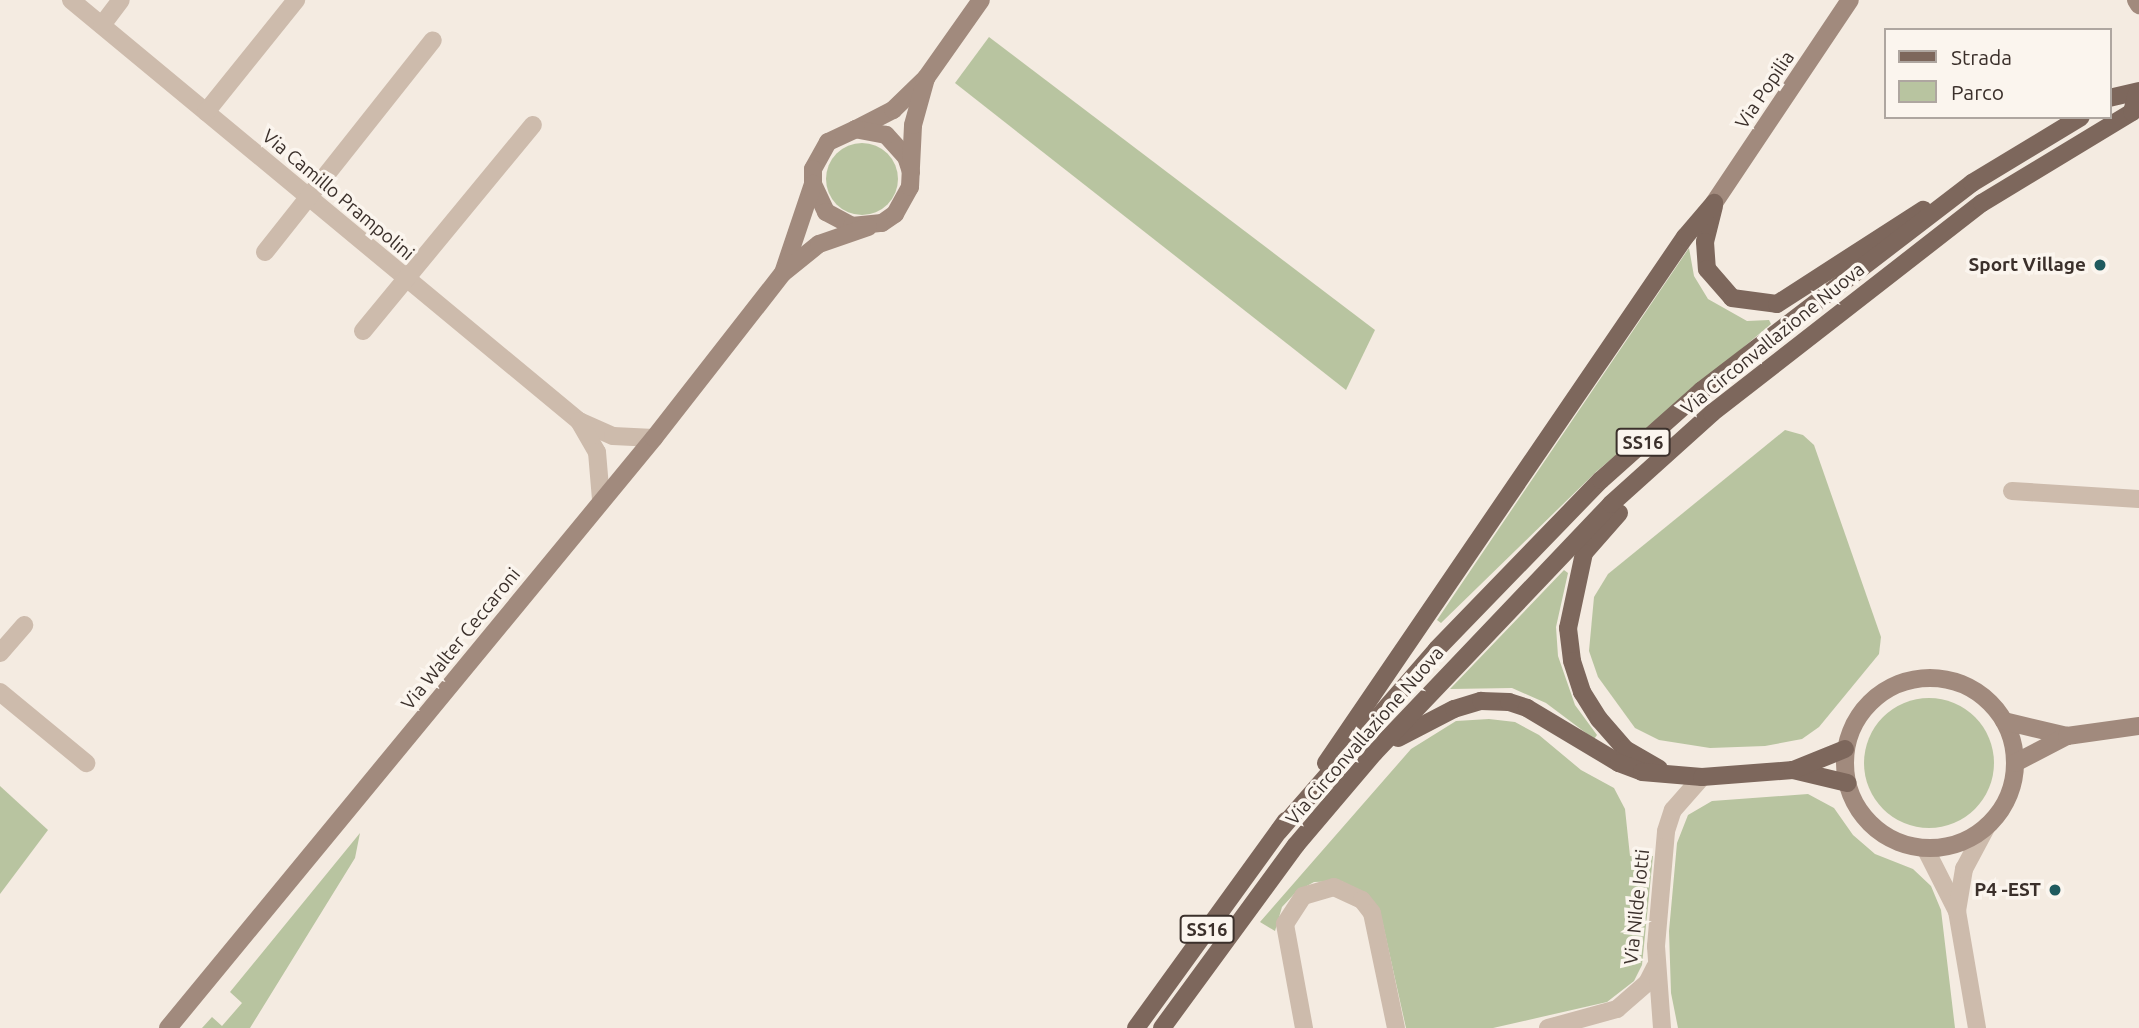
<!DOCTYPE html>
<style>
body{margin:0}
#map{position:relative;width:2139px;height:1028px;overflow:hidden;background:#f4ebe1;font-family:Ubuntu,sans-serif}
div>[style]{position:absolute}
.green>*{inset:0;background:#b8c4a0}
.round{border-radius:50%}
.street>*{height:18px;margin:-9px;padding:0 9px;transform-origin:9px;border-radius:9px;background:#cdbbac}
.secondary>*{height:18px;margin:-9px;padding:0 9px;transform-origin:9px;border-radius:9px;background:#a18a7d}
.secondary>.ring{margin:-9px;padding:0;box-sizing:content-box;background:none;border:18px solid #a18a7d;border-radius:50%}
.primary>*{height:18px;margin:-9px;padding:0 9px;transform-origin:9px;border-radius:9px;background:#7d675c}
.dots>*{width:19px;height:19px;translate:-50% -50%;box-sizing:border-box;border:4px solid #fbf5ee;border-radius:50%}
span{translate:-50% -50%;white-space:nowrap;text-align:center;line-height:1.15;-webkit-text-stroke:7px #fbf5ee;paint-order:stroke}
.shield-label span{padding:2px 5px;background:#fbf5ee;border:2px solid;border-radius:5px;-webkit-text-stroke-width:0}
.shield-label{font-size:18px;color:#3b302b;font-weight:700}
.street-label{font-size:19px;color:#3b302b}
.poi-label{font-size:19px;color:#3b302b;font-weight:700}
.right{translate:-100% -50%;text-align:right}
.legend{position:absolute;left:1884px;top:28px;width:228px;height:91px;box-sizing:border-box;background:#fbf5ee;border:2px solid #aea6a0;margin:0;padding:9px 12px;list-style:none;font-size:21px;color:#3b302b}
.legend li{display:flex;align-items:center;gap:14px;height:35px}
.legend b{width:35px;border:2px solid #aea6a0}
</style>
<div id="map">
<div class="green">
<div style="clip-path:polygon(989px 37px,1375px 330px,1346px 390px,955px 83px)"></div>
<div class="round" style="left:826px;top:143px;width:72px;height:72px"></div>
<div style="clip-path:polygon(1689px 248px,1694px 276px,1708px 299px,1747px 321px,1769px 320px,1771px 324px,1597px 471px,1441px 623px,1437px 620px)"></div>
<div style="clip-path:polygon(1785px 430px,1803px 435px,1814px 445px,1881px 637px,1879px 654px,1819px 727px,1802px 739px,1765px 746px,1710px 748px,1659px 740px,1635px 728px,1598px 677px,1589px 651px,1594px 597px,1608px 574px)"></div>
<div style="clip-path:polygon(1564px 570px,1568px 573px,1556px 627px,1558px 656px,1575px 705px,1597px 735px,1594px 739px,1546px 703px,1512px 688px,1450px 689px)"></div>
<div class="round" style="left:1864px;top:698px;width:130px;height:130px"></div>
<div style="clip-path:polygon(1489px 719px,1515px 722px,1539px 735px,1581px 770px,1614px 788px,1625px 809px,1630px 856px,1653px 856px,1642px 965px,1634px 981px,1607px 1002px,1493px 1028px,1406px 1028px,1382px 920px,1342px 881px,1314px 882px,1296px 892px,1282px 907px,1275px 931px,1260px 922px,1411px 749px,1456px 721px)"></div>
<div style="clip-path:polygon(0 786px,48px 830px,0 894px)"></div>
<div style="clip-path:polygon(1808px 794px,1834px 808px,1853px 835px,1875px 854px,1913px 869px,1931px 886px,1941px 910px,1955px 1028px,1678px 1028px,1671px 993px,1669px 931px,1677px 843px,1688px 815px,1712px 801px)"></div>
<div style="clip-path:polygon(360px 833px,355px 858px,250px 1028px,202px 1028px,212px 1017px,222px 1026px,242px 1003px,230px 992px)"></div>
</div>
<div class="street">
<div style="left:71px;top:0;width:660px;rotate:39.65deg"></div>
<div style="left:579px;top:421px;width:37px;rotate:24deg"></div>
<div style="left:613px;top:436px;width:41px;rotate:2.8deg"></div>
<div style="left:102px;top:25px;width:31px;rotate:-53deg"></div>
<div style="left:206px;top:112px;width:144px;rotate:-51.2deg"></div>
<div style="left:265px;top:252px;width:270px;rotate:-51.6deg"></div>
<div style="left:363px;top:331px;width:267px;rotate:-50.5deg"></div>
<div style="left:579px;top:421px;width:36px;rotate:60deg"></div>
<div style="left:597px;top:452px;width:48px;rotate:85.2deg"></div>
<div style="left:2012px;top:491px;width:127px;rotate:3.6deg"></div>
<div style="left:0;top:653px;width:37px;rotate:-49deg"></div>
<div style="left:0;top:692px;width:112px;rotate:39.5deg"></div>
<div style="left:1925px;top:848px;width:71px;rotate:63.1deg"></div>
<div style="left:1957px;top:911px;width:119px;rotate:80.3deg"></div>
<div style="left:1957px;top:911px;width:43px;rotate:-80.5deg"></div>
<div style="left:1964px;top:869px;width:49px;rotate:-61.9deg"></div>
<div style="left:1304px;top:1028px;width:106px;rotate:-100.4deg"></div>
<div style="left:1285px;top:924px;width:33px;rotate:-57deg"></div>
<div style="left:1303px;top:896px;width:32px;rotate:-16deg"></div>
<div style="left:1334px;top:887px;width:31px;rotate:25deg"></div>
<div style="left:1362px;top:900px;width:16px;rotate:52deg"></div>
<div style="left:1372px;top:913px;width:117px;rotate:78.2deg"></div>
<div style="left:1548px;top:1028px;width:72px;rotate:-15.4deg"></div>
<div style="left:1617px;top:1009px;width:40px;rotate:-41deg"></div>
<div style="left:1647px;top:983px;width:18px;rotate:-63deg"></div>
<div style="left:1662px;top:1028px;width:82px;rotate:-94.2deg"></div>
<div style="left:1656px;top:946px;width:115px;rotate:-85deg"></div>
<div style="left:1666px;top:831px;width:22px;rotate:-72deg"></div>
<div style="left:1673px;top:810px;width:44px;rotate:-48.7deg"></div>
</div>
<div class="secondary">
<div style="left:2136px;top:0;width:6px;rotate:59deg"></div>
<div style="left:856px;top:129px;width:42px;rotate:-27.2deg"></div>
<div style="left:893px;top:110px;width:46px;rotate:-44.1deg"></div>
<div style="left:926px;top:78px;width:95px;rotate:-54.8deg"></div>
<div style="left:911px;top:172px;width:16px;rotate:-108deg"></div>
<div style="left:906px;top:157px;width:30px;rotate:-132deg"></div>
<div style="left:886px;top:135px;width:31px;rotate:-169deg"></div>
<div style="left:856px;top:129px;width:31px;rotate:155deg"></div>
<div style="left:828px;top:142px;width:31px;rotate:119deg"></div>
<div style="left:813px;top:169px;width:15px;rotate:90deg"></div>
<div style="left:813px;top:184px;width:31px;rotate:65deg"></div>
<div style="left:826px;top:212px;width:30px;rotate:28deg"></div>
<div style="left:852px;top:226px;width:30px;rotate:-6deg"></div>
<div style="left:882px;top:223px;width:16px;rotate:-35deg"></div>
<div style="left:895px;top:214px;width:31px;rotate:-61deg"></div>
<div style="left:910px;top:187px;width:62px;rotate:-87.2deg"></div>
<div style="left:913px;top:125px;width:49px;rotate:-74.5deg"></div>
<div style="left:1714px;top:203px;width:244px;rotate:-56.2deg"></div>
<div style="left:784px;top:270px;width:91px;rotate:-71.4deg"></div>
<div class="ring" style="left:1845px;top:678px;width:152px;height:152px"></div>
<div style="left:2004px;top:721px;width:65px;rotate:13.4deg"></div>
<div style="left:2015px;top:763px;width:59px;rotate:-27.4deg"></div>
<div style="left:2067px;top:736px;width:73px;rotate:-7.9deg"></div>
<div style="left:168px;top:1028px;width:764px;rotate:-50.52deg"></div>
<div style="left:654px;top:438px;width:209px;rotate:-52deg"></div>
<div style="left:783px;top:273px;width:46px;rotate:-38.9deg"></div>
<div style="left:819px;top:244px;width:52px;rotate:-19.1deg"></div>
</div>
<div class="primary">
<div style="left:2109px;top:98px;width:31px;rotate:-13deg"></div>
<div style="left:1714px;top:206px;width:37px;rotate:104deg"></div>
<div style="left:1705px;top:242px;width:27px;rotate:86deg"></div>
<div style="left:1707px;top:269px;width:38px;rotate:49deg"></div>
<div style="left:1732px;top:298px;width:45px;rotate:7.6deg"></div>
<div style="left:1777px;top:304px;width:174px;rotate:-32.8deg"></div>
<div style="left:1619px;top:513px;width:53px;rotate:131.2deg"></div>
<div style="left:1584px;top:553px;width:77px;rotate:102deg"></div>
<div style="left:1568px;top:628px;width:33px;rotate:83deg"></div>
<div style="left:1572px;top:661px;width:33px;rotate:72deg"></div>
<div style="left:1582px;top:692px;width:32px;rotate:58deg"></div>
<div style="left:1599px;top:719px;width:40px;rotate:49deg"></div>
<div style="left:1625px;top:749px;width:39px;rotate:30deg"></div>
<div style="left:1398px;top:738px;width:63px;rotate:-27.4deg"></div>
<div style="left:1454px;top:709px;width:28px;rotate:-17deg"></div>
<div style="left:1481px;top:701px;width:28px;rotate:2deg"></div>
<div style="left:1509px;top:702px;width:19px;rotate:18deg"></div>
<div style="left:1527px;top:708px;width:107px;rotate:30.9deg"></div>
<div style="left:1619px;top:763px;width:25px;rotate:21deg"></div>
<div style="left:1642px;top:772px;width:60px;rotate:4.8deg"></div>
<div style="left:1702px;top:777px;width:91px;rotate:-4.4deg"></div>
<div style="left:1793px;top:770px;width:56px;rotate:13.5deg"></div>
<div style="left:1326px;top:763px;width:637px;rotate:-55.69deg"></div>
<div style="left:1685px;top:237px;width:45px;rotate:-49.5deg"></div>
<div style="left:1793px;top:770px;width:56px;rotate:-22deg"></div>
<div style="left:1279px;top:831px;width:241px;rotate:-49deg"></div>
<div style="left:1437px;top:649px;width:235px;rotate:-45.9deg"></div>
<div style="left:1601px;top:480px;width:134px;rotate:-41.7deg"></div>
<div style="left:1701px;top:391px;width:342px;rotate:-37.5deg"></div>
<div style="left:1972px;top:183px;width:127px;rotate:-31.2deg"></div>
<div style="left:1136px;top:1028px;width:256px;rotate:-54.1deg"></div>
<div style="left:1162px;top:1028px;width:227px;rotate:-53.8deg"></div>
<div style="left:1296px;top:845px;width:121px;rotate:-49.7deg"></div>
<div style="left:1374px;top:753px;width:344px;rotate:-46.4deg"></div>
<div style="left:1611px;top:504px;width:136px;rotate:-42deg"></div>
<div style="left:1712px;top:413px;width:342px;rotate:-37.9deg"></div>
<div style="left:1982px;top:203px;width:175px;rotate:-31.2deg"></div>
<div style="left:2132px;top:112px;width:20px;rotate:-75deg"></div>
</div>
<div class="dots">
<div style="left:2100px;top:265px;background:#1f5a5e"></div>
<div style="left:2055px;top:890px;background:#1f5a5e"></div>
</div>
<div class="shield-label">
<span style="left:1643px;top:442px">SS16</span>
<span style="left:1207px;top:929px">SS16</span>
</div>
<div class="street-label">
<span style="left:1765px;top:90px;rotate:-56deg">Via Popilia</span>
<span style="left:338px;top:195px;rotate:40deg">Via Camillo Prampolini</span>
<span style="left:1773px;top:339px;rotate:-39deg">Via Circonvallazione Nuova</span>
<span style="left:461px;top:639px;rotate:-51deg">Via Walter Ceccaroni</span>
<span style="left:1365px;top:736px;rotate:-49deg">Via Circonvallazione Nuova</span>
<span style="left:1637px;top:907px;rotate:-84deg">Via Nilde Iotti</span>
</div>
<div class="poi-label">
<span class="right" style="left:2086px;top:265px">Sport Village</span>
<span class="right" style="left:2041px;top:890px">P4 -EST</span>
</div>
<ul class="legend">
<li><b style="height:9px;background:#7d675c"></b>Strada</li>
<li><b style="height:19px;background:#b8c4a0"></b>Parco</li>
</ul>
</div>
